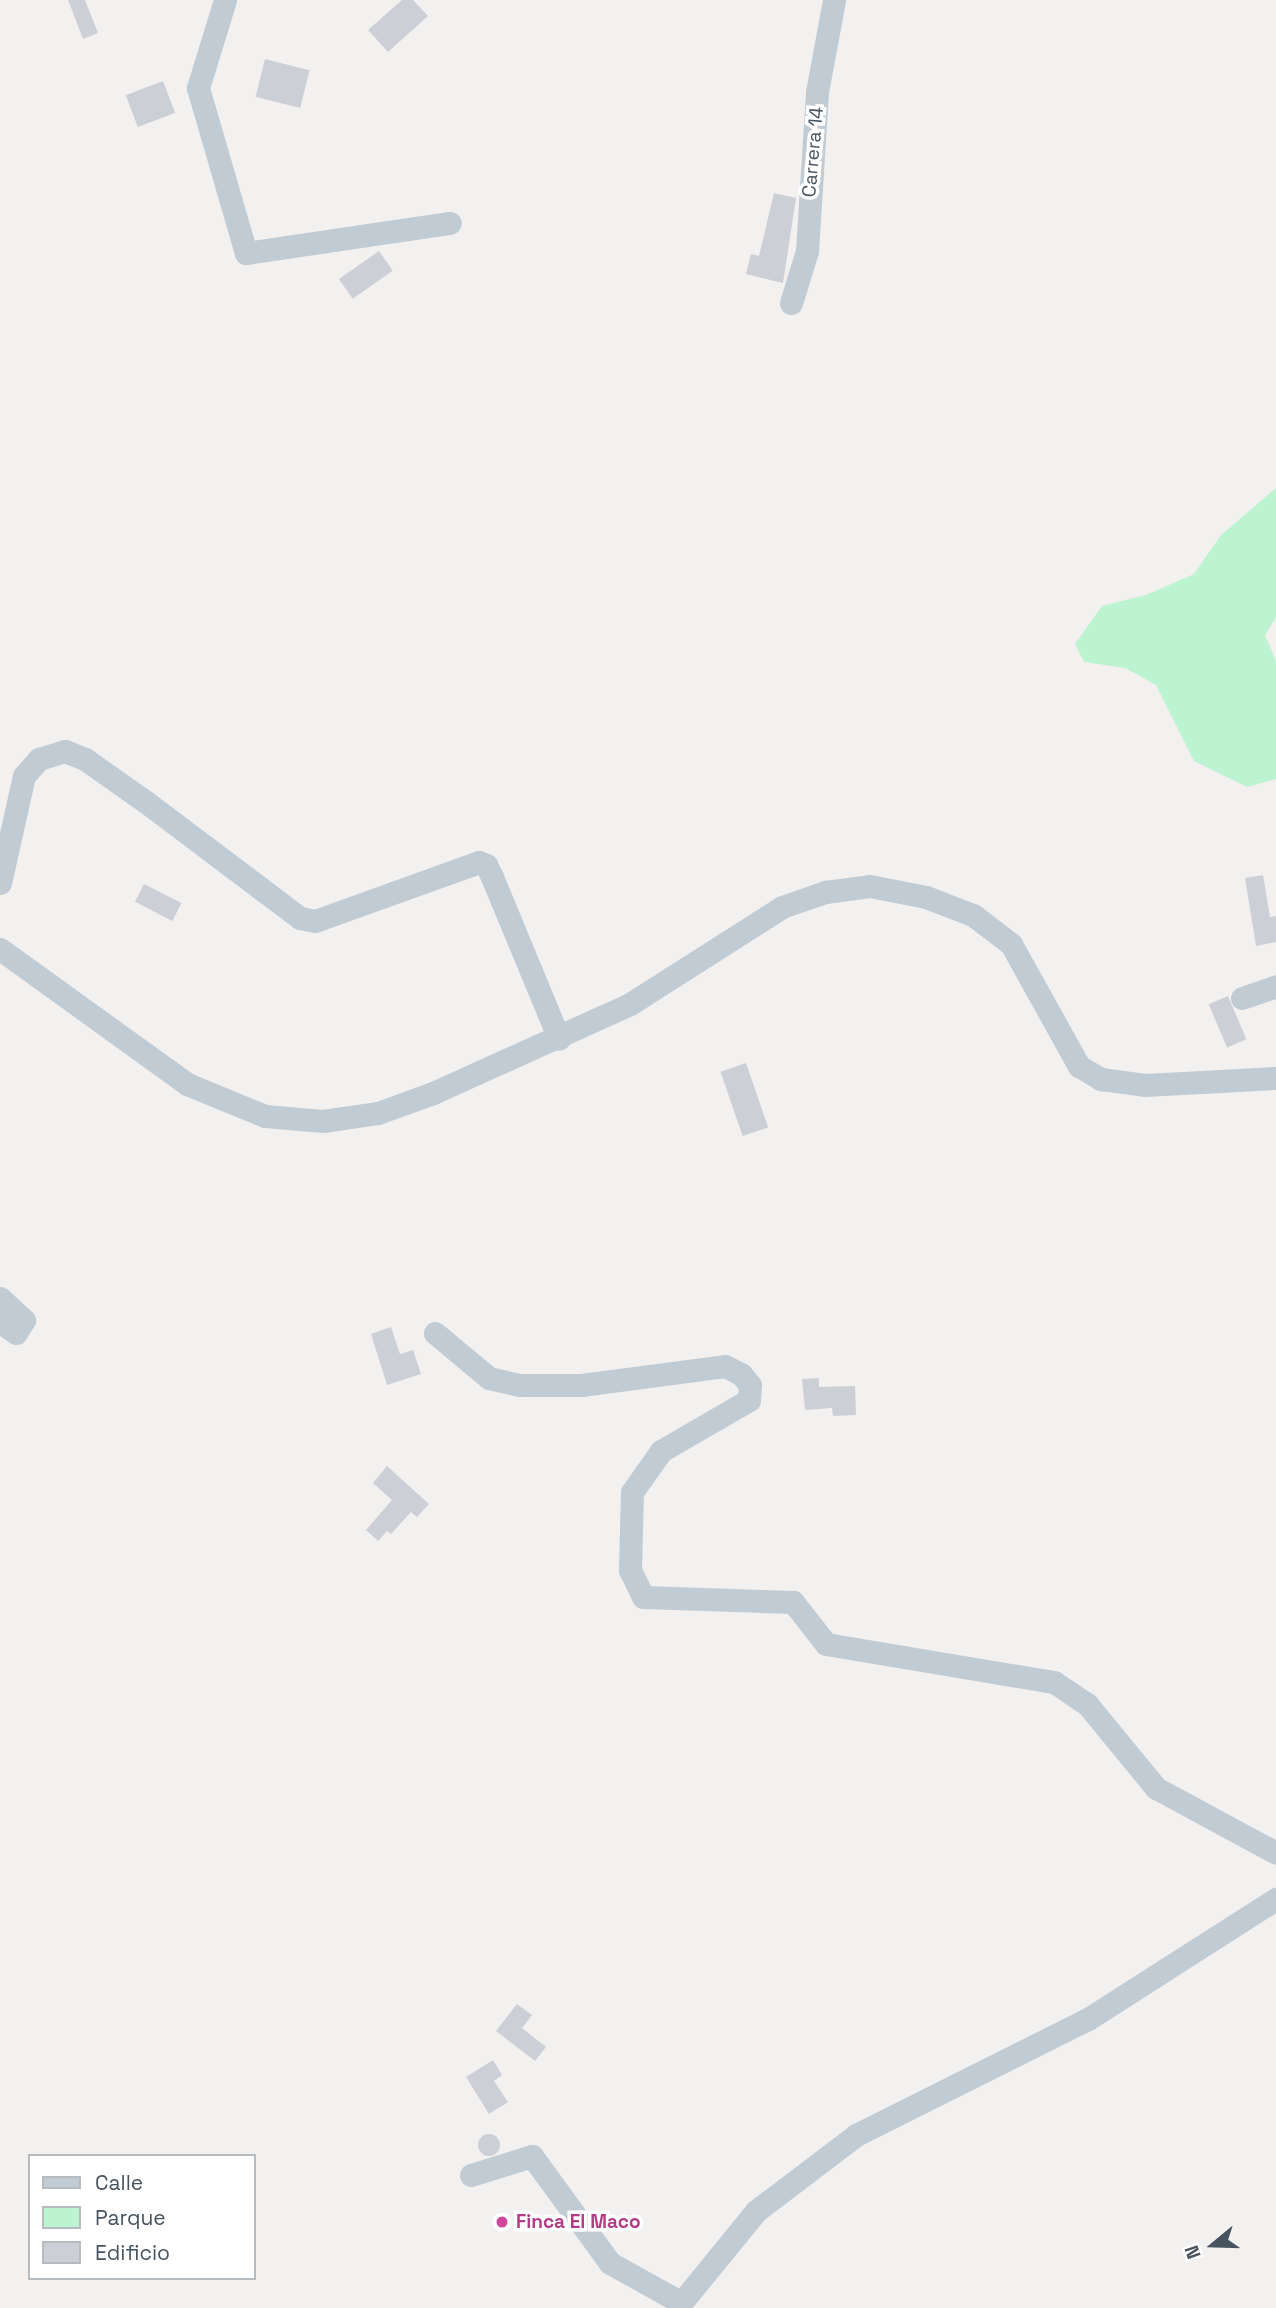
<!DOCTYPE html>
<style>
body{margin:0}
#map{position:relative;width:1276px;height:2308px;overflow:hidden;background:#f3f0f0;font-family:"Space Grotesk",sans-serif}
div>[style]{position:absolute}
.green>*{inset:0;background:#bcf3d0}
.building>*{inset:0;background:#cccfd5;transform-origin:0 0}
.round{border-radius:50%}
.minor>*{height:23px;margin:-11.5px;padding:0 11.5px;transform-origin:11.5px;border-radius:11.5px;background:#c0cbd3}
.dots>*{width:19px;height:19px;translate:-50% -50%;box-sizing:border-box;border:4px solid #fff;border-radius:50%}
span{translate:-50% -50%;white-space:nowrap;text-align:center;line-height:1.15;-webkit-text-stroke:7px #fff;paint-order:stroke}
.street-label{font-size:19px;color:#47545f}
.hotel-label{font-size:19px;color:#b23c85;font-weight:700}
.left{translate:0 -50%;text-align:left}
.legend{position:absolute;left:28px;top:2154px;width:228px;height:126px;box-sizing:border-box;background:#fff;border:2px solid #b5bbbf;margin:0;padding:9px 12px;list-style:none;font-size:21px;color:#47545f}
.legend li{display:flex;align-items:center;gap:14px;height:35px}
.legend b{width:35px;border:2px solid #b5bbbf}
.north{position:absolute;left:1178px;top:2210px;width:70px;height:70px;-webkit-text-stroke:5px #fff;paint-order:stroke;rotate:251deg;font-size:19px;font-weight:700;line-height:28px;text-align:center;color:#47545f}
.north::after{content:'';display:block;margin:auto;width:24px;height:32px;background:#47545f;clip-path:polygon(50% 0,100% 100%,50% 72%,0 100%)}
</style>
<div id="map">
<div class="green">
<div style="clip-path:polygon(1276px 488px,1276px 617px,1265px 635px,1276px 661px,1276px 779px,1247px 787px,1194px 761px,1156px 685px,1125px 668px,1084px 662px,1075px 644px,1102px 606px,1146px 595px,1194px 574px,1221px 535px)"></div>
</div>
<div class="building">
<div style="clip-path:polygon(68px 0,85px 0,98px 33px,83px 39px)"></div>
<div style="clip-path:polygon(402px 0,413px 0,428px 16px,388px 52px,368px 30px)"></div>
<div style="left:265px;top:59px;width:46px;height:39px;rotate:14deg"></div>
<div style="left:163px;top:81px;width:34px;height:40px;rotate:69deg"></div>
<div style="clip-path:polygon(774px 193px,796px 198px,783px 283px,746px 274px,751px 254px,759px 256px)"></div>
<div style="left:379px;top:251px;width:24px;height:49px;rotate:55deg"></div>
<div style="clip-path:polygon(1263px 875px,1270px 917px,1276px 916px,1276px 942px,1256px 946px,1245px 878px)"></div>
<div style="left:144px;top:884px;width:42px;height:20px;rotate:27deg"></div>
<div style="left:1228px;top:996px;width:47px;height:21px;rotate:67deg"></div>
<div style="left:746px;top:1063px;width:68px;height:27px;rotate:71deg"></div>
<div style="clip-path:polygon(391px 1327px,400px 1354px,413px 1350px,421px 1374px,387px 1385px,371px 1334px)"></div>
<div style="clip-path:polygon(819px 1378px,819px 1387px,855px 1386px,856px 1415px,833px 1416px,832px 1408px,805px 1410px,802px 1379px)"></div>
<div style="clip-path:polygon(387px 1466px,429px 1504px,417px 1517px,411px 1512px,391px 1534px,387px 1531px,378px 1541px,366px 1530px,392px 1500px,373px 1483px)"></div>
<div style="clip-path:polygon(517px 2004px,532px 2015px,522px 2028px,546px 2047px,535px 2061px,496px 2031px)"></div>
<div style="clip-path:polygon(493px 2060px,502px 2075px,494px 2081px,508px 2102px,489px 2114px,466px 2077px)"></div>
<div class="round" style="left:478px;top:2134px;width:22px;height:22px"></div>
</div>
<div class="minor">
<div style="left:225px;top:0;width:92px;rotate:107.1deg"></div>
<div style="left:198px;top:88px;width:172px;rotate:73.8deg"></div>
<div style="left:246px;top:253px;width:206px;rotate:-8.4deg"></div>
<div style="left:791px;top:303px;width:54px;rotate:-72.9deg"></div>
<div style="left:807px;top:251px;width:159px;rotate:-86.4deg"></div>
<div style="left:817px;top:92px;width:94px;rotate:-79.5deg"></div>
<div style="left:0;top:883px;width:110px;rotate:-77.4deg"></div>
<div style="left:24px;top:776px;width:23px;rotate:-49deg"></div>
<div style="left:39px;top:759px;width:27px;rotate:-17deg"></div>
<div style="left:65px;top:751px;width:22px;rotate:22deg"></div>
<div style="left:85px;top:759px;width:75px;rotate:35.2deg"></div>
<div style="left:146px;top:802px;width:193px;rotate:37deg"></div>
<div style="left:300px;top:918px;width:15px;rotate:11deg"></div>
<div style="left:315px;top:921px;width:174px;rotate:-19.8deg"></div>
<div style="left:479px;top:862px;width:8px;rotate:23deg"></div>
<div style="left:486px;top:865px;width:13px;rotate:63deg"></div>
<div style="left:492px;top:877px;width:175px;rotate:67.5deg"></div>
<div style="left:0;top:949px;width:231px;rotate:35.8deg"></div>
<div style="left:187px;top:1084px;width:84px;rotate:22.3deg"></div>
<div style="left:265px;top:1116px;width:58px;rotate:4.9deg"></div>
<div style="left:323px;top:1121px;width:56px;rotate:-8.3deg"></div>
<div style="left:378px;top:1113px;width:59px;rotate:-20deg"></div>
<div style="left:433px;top:1093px;width:216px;rotate:-24.3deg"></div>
<div style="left:630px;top:1004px;width:180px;rotate:-32.5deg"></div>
<div style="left:782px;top:907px;width:46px;rotate:-19.2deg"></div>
<div style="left:825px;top:892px;width:45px;rotate:-7.6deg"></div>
<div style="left:870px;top:886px;width:57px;rotate:11.1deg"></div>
<div style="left:926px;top:897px;width:50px;rotate:21deg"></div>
<div style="left:973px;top:915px;width:48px;rotate:37.3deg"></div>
<div style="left:1011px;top:944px;width:140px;rotate:60.9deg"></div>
<div style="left:1079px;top:1066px;width:26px;rotate:31deg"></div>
<div style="left:1101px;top:1079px;width:44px;rotate:7.8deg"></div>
<div style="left:1145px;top:1085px;width:131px;rotate:-3.1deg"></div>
<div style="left:1242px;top:998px;width:36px;rotate:-19deg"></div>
<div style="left:0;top:1298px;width:33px;rotate:43deg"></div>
<div style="left:24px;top:1320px;width:15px;rotate:122deg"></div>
<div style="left:16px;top:1333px;width:19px;rotate:-145deg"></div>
<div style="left:435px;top:1333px;width:70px;rotate:39.8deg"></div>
<div style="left:489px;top:1378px;width:32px;rotate:13deg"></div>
<div style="left:520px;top:1385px;width:61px"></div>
<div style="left:581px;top:1385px;width:145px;rotate:-7.5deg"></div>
<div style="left:725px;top:1366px;width:18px;rotate:27deg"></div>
<div style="left:741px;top:1374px;width:14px;rotate:51deg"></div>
<div style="left:750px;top:1385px;width:15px;rotate:94deg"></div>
<div style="left:749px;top:1400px;width:102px;rotate:149.9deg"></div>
<div style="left:661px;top:1451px;width:50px;rotate:125.3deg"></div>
<div style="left:632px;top:1492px;width:78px;rotate:91.5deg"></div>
<div style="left:630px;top:1570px;width:30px;rotate:64deg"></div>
<div style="left:643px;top:1597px;width:150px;rotate:1.9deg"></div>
<div style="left:793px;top:1602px;width:53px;rotate:51.8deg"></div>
<div style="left:826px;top:1644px;width:231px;rotate:9.5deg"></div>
<div style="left:1054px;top:1682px;width:40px;rotate:34deg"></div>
<div style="left:1087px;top:1704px;width:109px;rotate:50.6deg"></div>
<div style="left:1156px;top:1788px;width:136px;rotate:28.4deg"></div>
<div style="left:471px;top:2175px;width:64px;rotate:-17.3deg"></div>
<div style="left:532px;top:2156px;width:132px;rotate:53.9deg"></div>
<div style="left:610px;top:2263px;width:82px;rotate:29.1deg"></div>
<div style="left:677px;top:2308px;width:125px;rotate:-50.8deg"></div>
<div style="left:756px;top:2211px;width:126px;rotate:-37.2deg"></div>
<div style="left:856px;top:2135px;width:259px;rotate:-26.6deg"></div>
<div style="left:1088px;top:2019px;width:223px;rotate:-32.6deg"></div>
</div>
<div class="dots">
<div style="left:502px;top:2222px;background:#d1479c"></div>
</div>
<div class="street-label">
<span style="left:813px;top:152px;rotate:-85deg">Carrera 14</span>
</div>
<div class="hotel-label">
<span class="left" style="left:516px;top:2222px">Finca El Maco</span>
</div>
<ul class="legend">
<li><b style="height:9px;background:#c0cbd3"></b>Calle</li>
<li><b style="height:19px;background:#bcf3d0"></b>Parque</li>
<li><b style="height:19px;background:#cccfd5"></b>Edificio</li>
</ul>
<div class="north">N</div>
</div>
